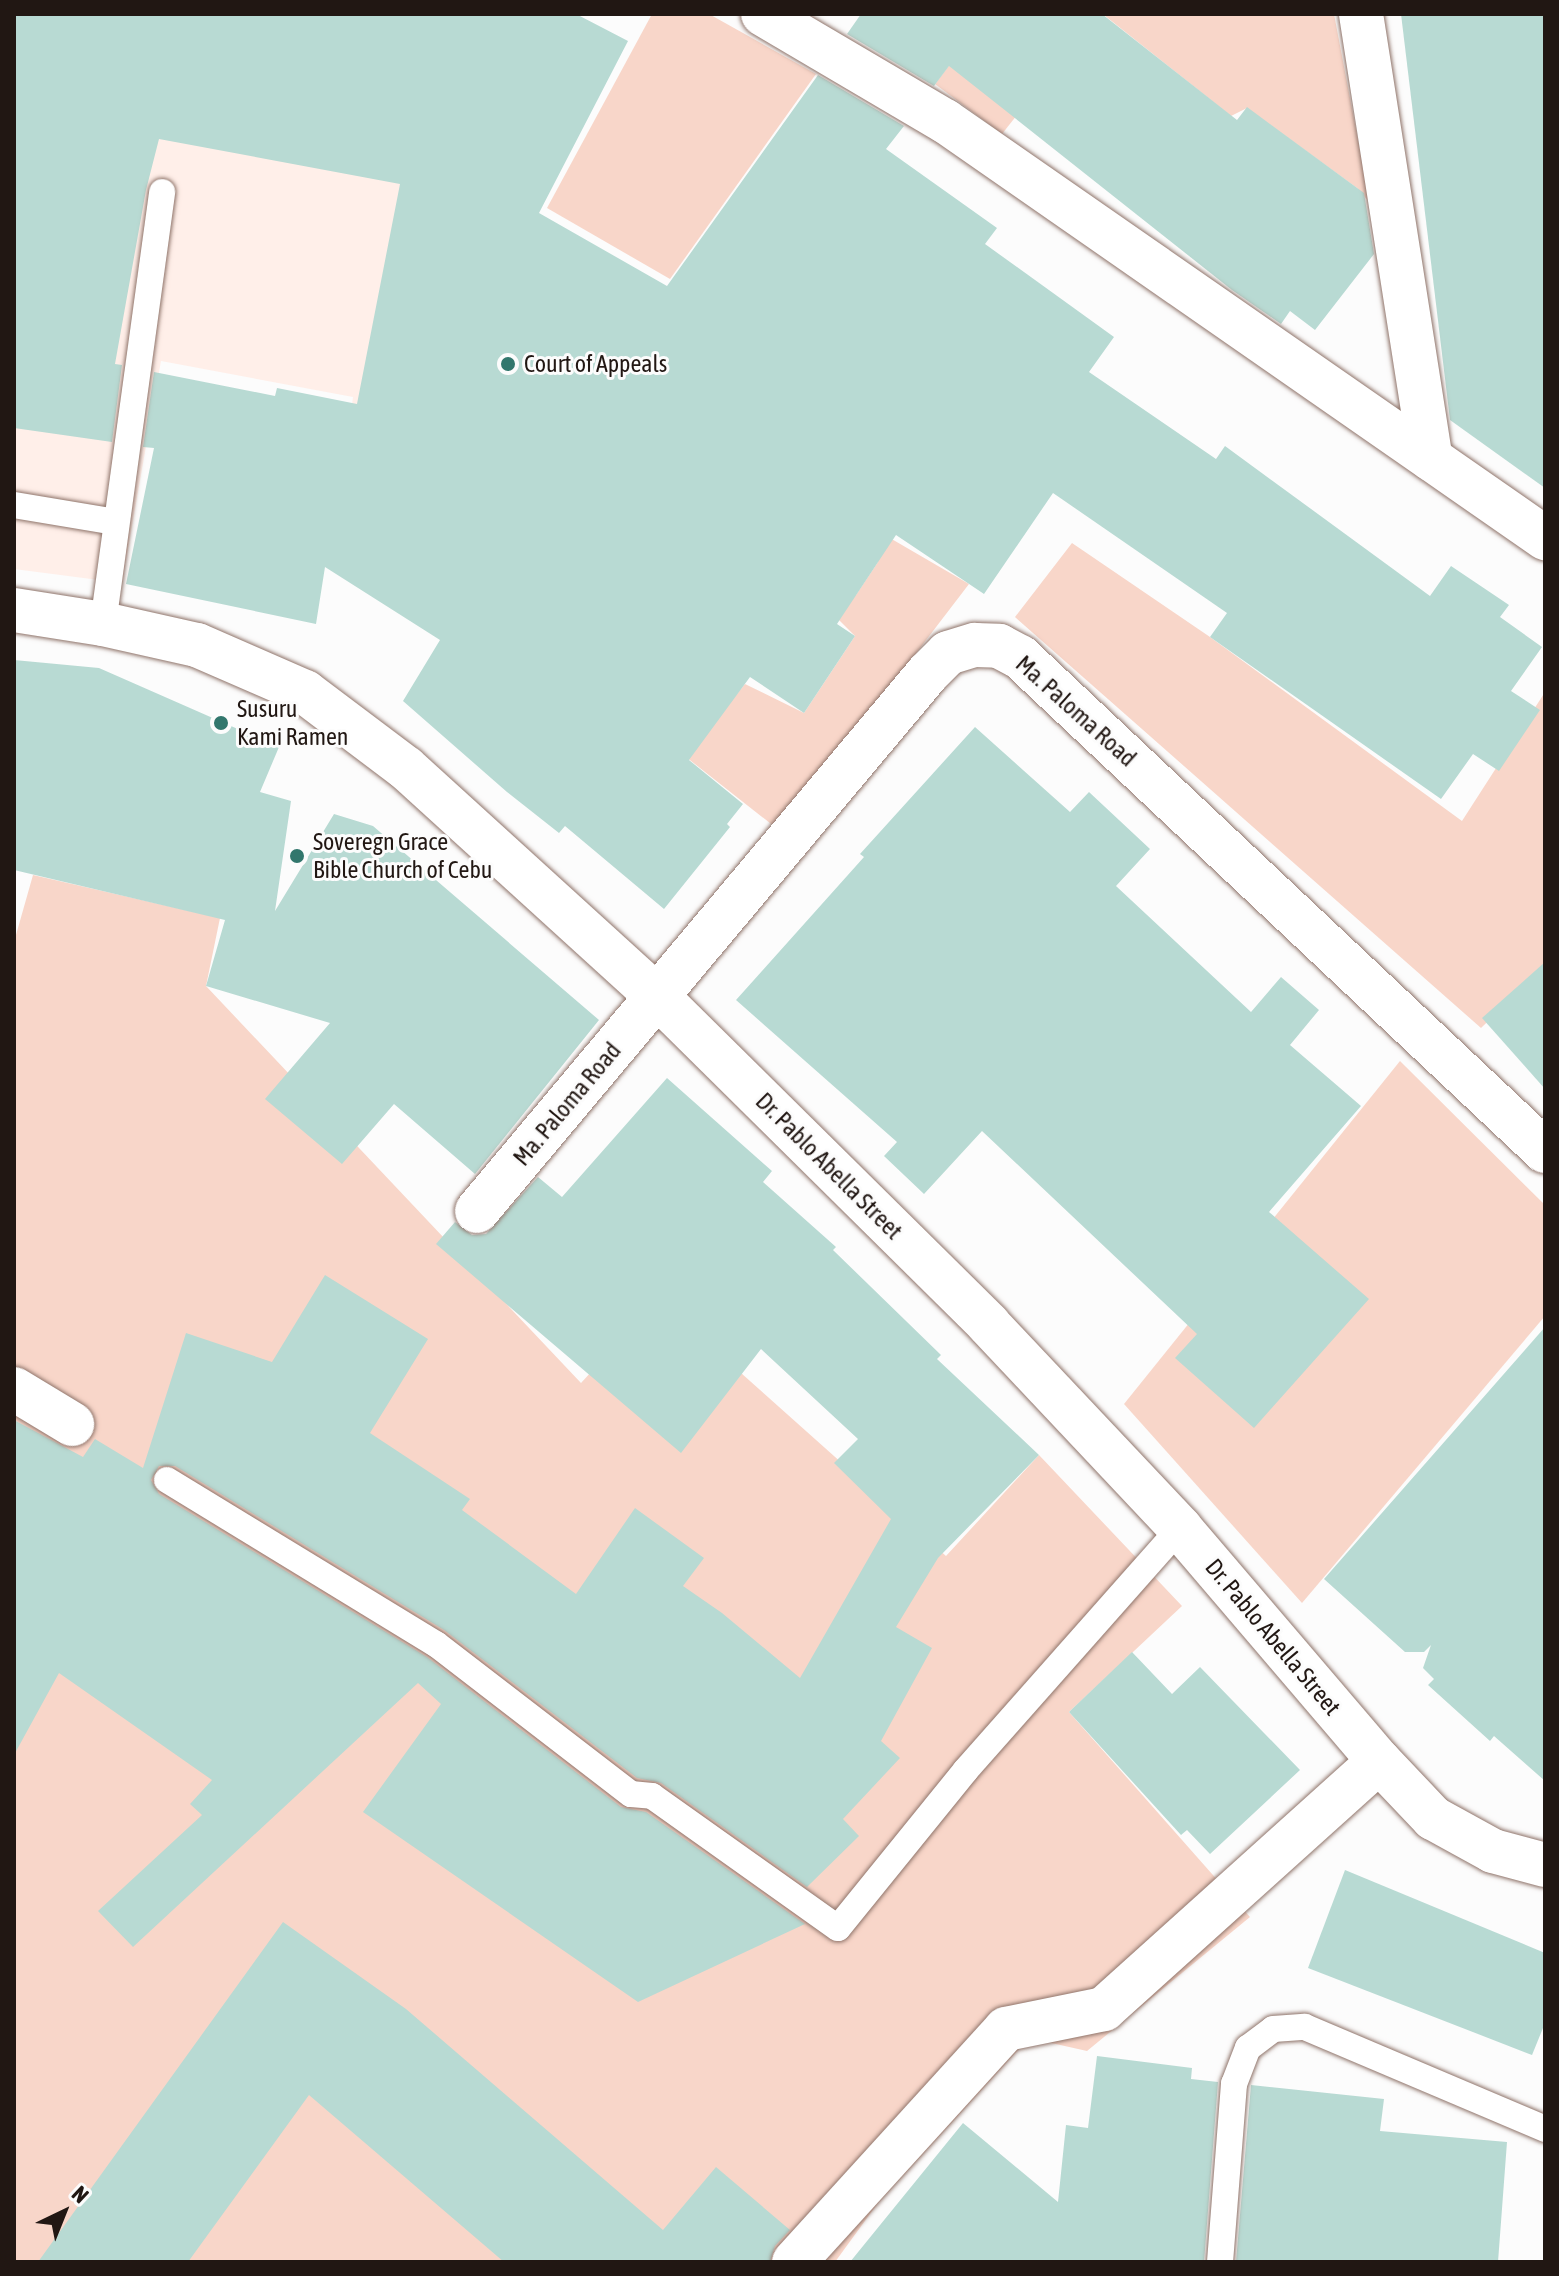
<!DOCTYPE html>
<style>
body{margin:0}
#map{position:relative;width:1559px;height:2276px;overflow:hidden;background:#fcfcfc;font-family:"Asap Condensed",sans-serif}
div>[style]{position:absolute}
.built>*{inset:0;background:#ffefe9}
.green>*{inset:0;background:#f8d6c9}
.building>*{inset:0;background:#b8dad3}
.roads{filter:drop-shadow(0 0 2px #8f746a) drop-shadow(0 0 2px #8f746a)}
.lane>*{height:26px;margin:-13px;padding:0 13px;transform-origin:13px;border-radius:13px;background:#fff}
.street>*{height:44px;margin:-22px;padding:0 22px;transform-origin:22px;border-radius:22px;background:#fff}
.secondary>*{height:44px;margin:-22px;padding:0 22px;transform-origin:22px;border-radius:22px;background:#fff}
.dots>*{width:22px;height:22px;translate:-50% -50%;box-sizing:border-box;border:4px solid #fcfcfc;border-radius:50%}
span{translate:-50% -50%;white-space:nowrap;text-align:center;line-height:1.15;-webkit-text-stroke:6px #fcfcfc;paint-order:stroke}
.poi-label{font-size:24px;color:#211713}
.left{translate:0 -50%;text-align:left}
.street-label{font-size:24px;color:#211713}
.frame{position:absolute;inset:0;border:16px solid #211713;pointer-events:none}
.north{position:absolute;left:24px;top:2172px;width:80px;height:80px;-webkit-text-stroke:6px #fcfcfc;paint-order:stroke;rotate:43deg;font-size:22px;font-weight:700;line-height:32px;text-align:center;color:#211713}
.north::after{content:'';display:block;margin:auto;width:28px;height:36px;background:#211713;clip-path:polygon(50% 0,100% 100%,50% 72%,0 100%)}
</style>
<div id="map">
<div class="built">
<div style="clip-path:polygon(14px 14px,419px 144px,341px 487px,353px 397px,161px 361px,122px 583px,14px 569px)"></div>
</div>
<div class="green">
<div style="clip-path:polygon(652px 14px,709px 14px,816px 74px,670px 279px,547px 208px)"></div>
<div style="clip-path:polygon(988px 14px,1067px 52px,1002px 134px,935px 84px)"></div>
<div style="clip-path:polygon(1334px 14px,1370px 203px,1357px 188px,1247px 108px,1231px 116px,1104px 15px)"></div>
<div style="clip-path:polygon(871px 527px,969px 584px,780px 831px,686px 757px,745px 684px,804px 713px,855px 636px,822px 603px,856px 595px,878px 562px)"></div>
<div style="clip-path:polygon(1072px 543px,1210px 637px,1462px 821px,1545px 692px,1545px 966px,1481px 1028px,1015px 617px)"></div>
<div style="clip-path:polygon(33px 875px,220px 918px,206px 986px,581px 1383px,658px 1299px,946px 1556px,1039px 1455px,1182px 1606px,1069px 1712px,1250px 1917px,1087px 2051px,1029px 2038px,878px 2203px,835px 2262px,14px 2262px,14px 1560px,73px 1454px,14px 1420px,14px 942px)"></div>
<div style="clip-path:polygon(1400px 1061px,1545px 1205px,1545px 1316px,1302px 1603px,1124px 1404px)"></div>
</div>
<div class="building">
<div style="clip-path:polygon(14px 14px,576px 14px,628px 41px,539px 213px,667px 286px,818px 75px,904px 126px,886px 149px,997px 228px,985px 244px,1114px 337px,1089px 372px,1216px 459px,1225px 446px,1430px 596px,1451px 566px,1509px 605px,1500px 617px,1542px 647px,1511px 691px,1540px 710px,1499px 771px,1473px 754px,1441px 799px,1210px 637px,1227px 613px,1053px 493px,984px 594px,896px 535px,837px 624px,855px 636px,804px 713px,750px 677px,689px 760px,743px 804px,727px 824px,730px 827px,664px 909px,565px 826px,559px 833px,507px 792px,403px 701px,440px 640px,325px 567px,316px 624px,126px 584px,154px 448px,143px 447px,154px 372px,275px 396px,277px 388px,357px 404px,400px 184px,159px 139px,146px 190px,115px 364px,122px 365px,112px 442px,14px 428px)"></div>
<div style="clip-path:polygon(861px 14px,1102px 14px,1237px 120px,1247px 107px,1364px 193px,1374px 254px,1315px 330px,1290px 311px,1281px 324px,1232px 290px,949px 66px,934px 86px,847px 34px)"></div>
<div style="clip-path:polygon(1401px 14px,1545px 14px,1545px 488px,1450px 420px)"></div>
<div style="clip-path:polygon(14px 660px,99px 668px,279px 747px,260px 792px,291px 801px,275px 911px,334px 814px,373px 826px,599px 1020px,475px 1174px,394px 1104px,342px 1164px,265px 1099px,330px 1023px,206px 986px,225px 920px,14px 870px)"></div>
<div style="clip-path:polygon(975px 727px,1070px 812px,1089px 792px,1150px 849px,1116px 886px,1251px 1012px,1281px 977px,1319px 1010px,1290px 1045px,1361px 1106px,1269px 1212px,1369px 1299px,1254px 1428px,1175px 1358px,1197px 1334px,982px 1131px,924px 1194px,884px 1156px,897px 1142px,736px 1000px,864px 857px,860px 854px)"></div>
<div style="clip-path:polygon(1545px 962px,1545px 1089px,1482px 1018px)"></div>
<div style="clip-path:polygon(667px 1078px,772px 1171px,763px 1182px,836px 1247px,833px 1250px,941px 1355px,937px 1359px,1039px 1455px,938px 1558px,896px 1627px,932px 1648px,881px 1741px,900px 1758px,843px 1819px,859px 1836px,807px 1887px,661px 1783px,637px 1778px,444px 1630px,175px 1466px,159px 1466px,151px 1480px,159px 1494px,427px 1657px,621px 1807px,646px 1812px,805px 1924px,638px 2002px,363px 1812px,441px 1704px,418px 1683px,133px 1947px,98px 1911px,202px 1815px,190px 1804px,212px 1780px,59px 1673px,14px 1755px,14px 1420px,83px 1457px,95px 1439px,143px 1468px,186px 1333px,272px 1362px,325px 1275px,428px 1339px,370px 1433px,470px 1499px,462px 1510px,576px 1594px,635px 1508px,704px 1558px,683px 1586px,722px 1613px,800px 1678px,891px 1519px,834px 1463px,858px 1439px,761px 1349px,681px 1453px,436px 1244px,455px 1222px,472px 1235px,486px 1234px,538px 1177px,562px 1197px)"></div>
<div style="clip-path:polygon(1545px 1327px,1545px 1781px,1494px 1736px,1490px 1741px,1428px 1685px,1434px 1679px,1423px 1668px,1431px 1645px,1424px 1652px,1405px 1652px,1324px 1579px)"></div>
<div style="clip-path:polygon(1132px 1652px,1172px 1694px,1200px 1667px,1300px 1770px,1210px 1854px,1187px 1830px,1181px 1835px,1069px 1712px)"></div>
<div style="clip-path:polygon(1345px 1870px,1545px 1953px,1545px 2023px,1532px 2055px,1308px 1968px)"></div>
<div style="clip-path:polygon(283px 1922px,406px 2009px,663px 2230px,716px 2167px,790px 2230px,775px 2246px,770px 2262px,504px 2262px,309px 2095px,188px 2262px,38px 2262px)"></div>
<div style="clip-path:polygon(1097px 2056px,1192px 2068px,1191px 2079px,1218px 2082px,1204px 2262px,850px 2262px,963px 2123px,1058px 2202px,1066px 2125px,1088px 2128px)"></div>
<div style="clip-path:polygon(1251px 2085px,1384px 2099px,1380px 2131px,1507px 2142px,1498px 2262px,1236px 2262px)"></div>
</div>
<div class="roads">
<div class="lane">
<div style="left:14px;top:505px;width:103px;rotate:9.5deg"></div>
<div style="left:103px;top:624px;width:436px;rotate:-82.2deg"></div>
<div style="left:167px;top:1480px;width:315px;rotate:31.4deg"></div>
<div style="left:436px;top:1644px;width:246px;rotate:37.6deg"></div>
<div style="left:631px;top:1794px;width:21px;rotate:5deg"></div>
<div style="left:652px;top:1796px;width:228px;rotate:35.4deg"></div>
<div style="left:838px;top:1928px;width:203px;rotate:-51deg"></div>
<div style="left:966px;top:1770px;width:323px;rotate:-48.5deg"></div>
<div style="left:1220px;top:2262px;width:179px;rotate:-85.5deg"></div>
<div style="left:1234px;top:2084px;width:39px;rotate:-69deg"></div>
<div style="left:1248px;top:2048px;width:31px;rotate:-37deg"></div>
<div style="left:1273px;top:2029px;width:32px;rotate:-4deg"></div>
<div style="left:1305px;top:2027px;width:261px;rotate:23deg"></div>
</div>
<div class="street">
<div style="left:763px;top:14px;width:211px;rotate:30.5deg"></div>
<div style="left:945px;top:121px;width:731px;rotate:34.8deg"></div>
<div style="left:1361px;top:14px;width:450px;rotate:81.1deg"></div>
<div style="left:477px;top:1211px;width:702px;rotate:-50.03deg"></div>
<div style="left:928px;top:673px;width:28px;rotate:-45deg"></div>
<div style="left:948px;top:653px;width:28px;rotate:-17deg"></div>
<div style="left:975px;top:645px;width:24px;rotate:2deg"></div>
<div style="left:999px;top:646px;width:24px;rotate:28deg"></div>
<div style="left:1020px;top:657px;width:721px;rotate:43.26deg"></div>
<div style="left:14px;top:1389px;width:68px;rotate:31.1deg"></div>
<div style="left:794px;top:2262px;width:315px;rotate:-47.7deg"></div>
<div style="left:1006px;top:2029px;width:100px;rotate:-11.5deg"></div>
<div style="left:1104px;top:2009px;width:370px;rotate:-42deg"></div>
</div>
<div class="secondary">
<div style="left:14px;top:610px;width:90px;rotate:8.9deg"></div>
<div style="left:103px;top:624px;width:96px;rotate:12.6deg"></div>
<div style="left:197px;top:645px;width:118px;rotate:23.5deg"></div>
<div style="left:305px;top:692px;width:126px;rotate:37deg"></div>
<div style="left:406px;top:768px;width:339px;rotate:42.3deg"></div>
<div style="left:657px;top:996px;width:467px;rotate:44.7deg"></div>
<div style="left:989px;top:1325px;width:279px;rotate:46.7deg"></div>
<div style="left:1180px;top:1528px;width:306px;rotate:49.5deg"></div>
<div style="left:1379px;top:1761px;width:79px;rotate:46.5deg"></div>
<div style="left:1433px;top:1818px;width:68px;rotate:28.8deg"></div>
<div style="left:1493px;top:1851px;width:54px;rotate:15.1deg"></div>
</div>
</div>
<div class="dots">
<div style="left:508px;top:364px;background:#32776d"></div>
<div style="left:221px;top:723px;background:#32776d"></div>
<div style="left:297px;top:856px;background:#32776d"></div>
</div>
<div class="poi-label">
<span class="left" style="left:524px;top:364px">Court of Appeals</span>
<span class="left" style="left:237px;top:723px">Susuru<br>Kami Ramen</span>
<span class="left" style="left:313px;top:856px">Soveregn Grace<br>Bible Church of Cebu</span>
</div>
<div class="street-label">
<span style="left:1076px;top:711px;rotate:42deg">Ma. Paloma Road</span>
<span style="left:567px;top:1104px;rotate:-50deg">Ma. Paloma Road</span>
<span style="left:829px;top:1166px;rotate:45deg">Dr. Pablo Abella Street</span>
<span style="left:1273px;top:1637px;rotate:50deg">Dr. Pablo Abella Street</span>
</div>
<div class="frame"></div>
<div class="north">N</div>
</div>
